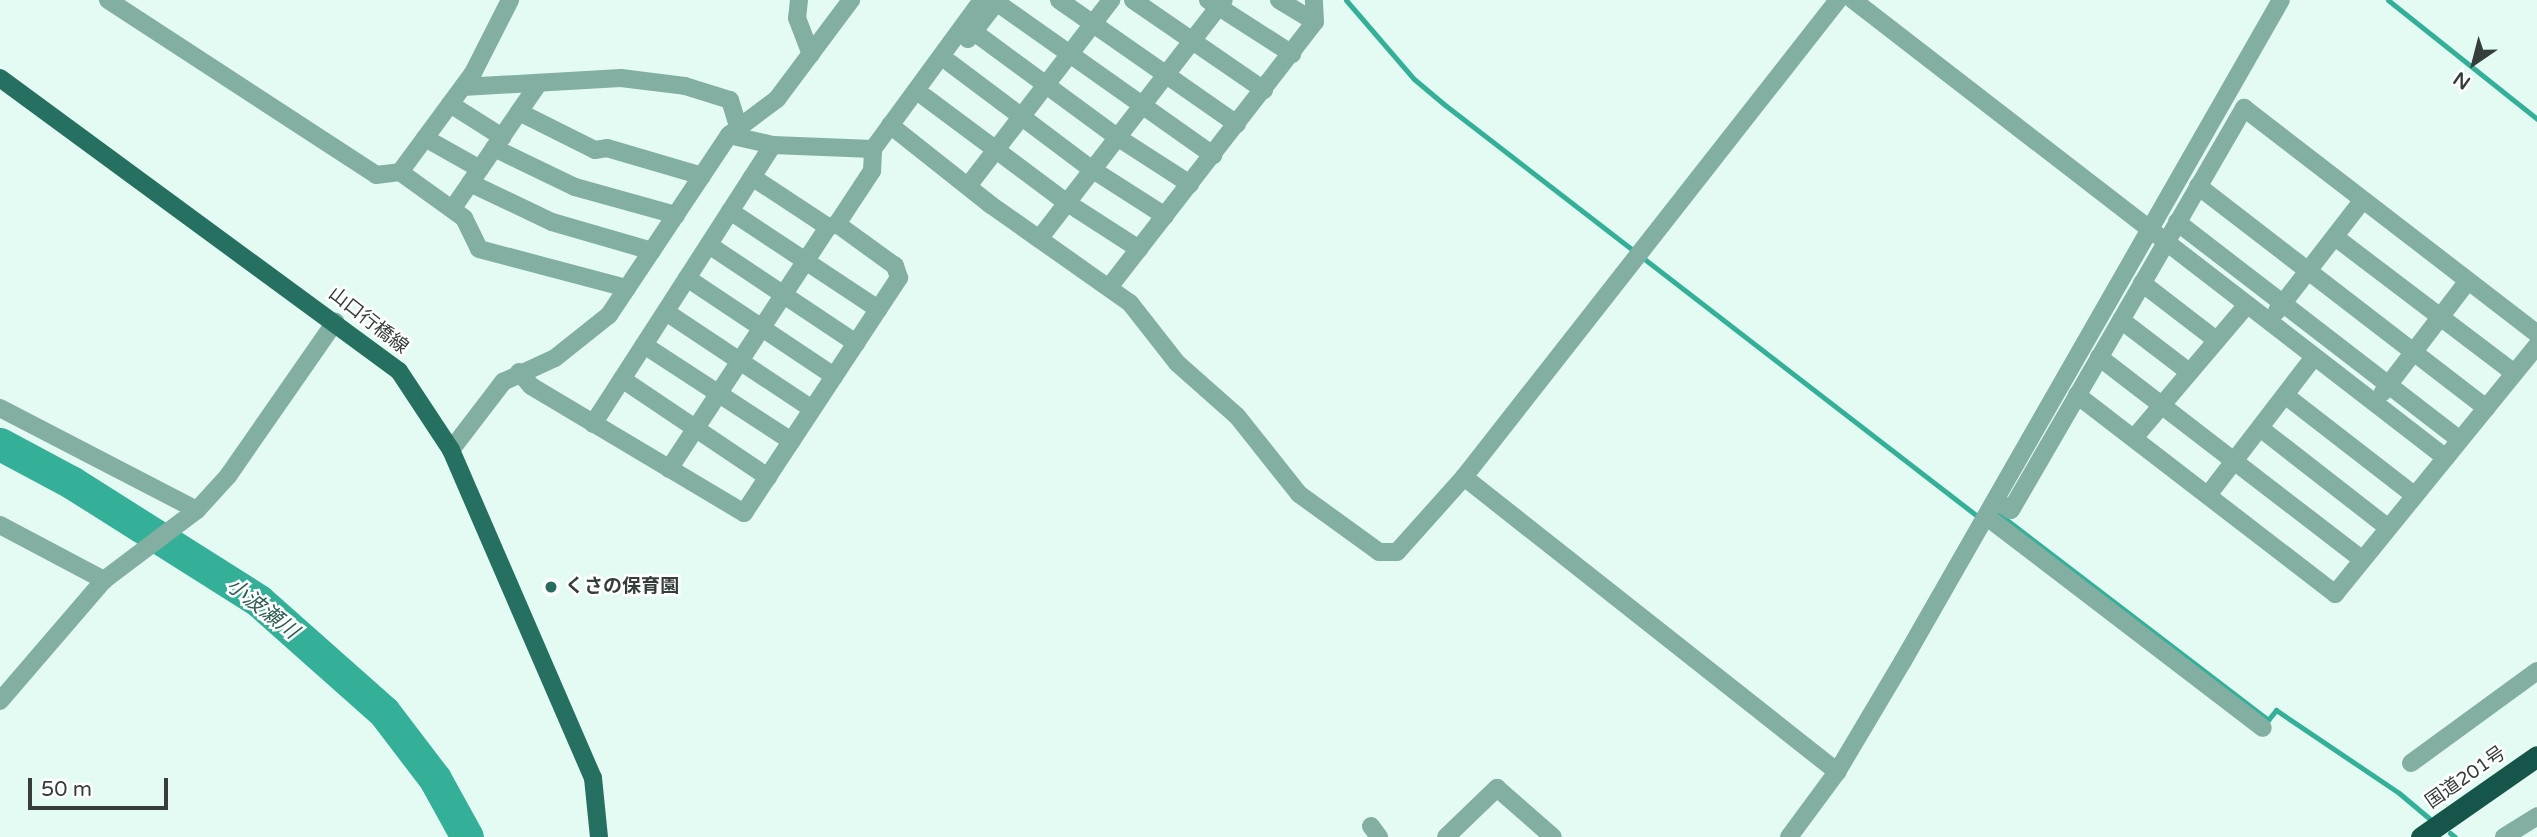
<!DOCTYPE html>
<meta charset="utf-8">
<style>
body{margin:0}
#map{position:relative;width:2537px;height:837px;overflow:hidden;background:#e4fbf4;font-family:"Varela Round","Noto Sans JP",sans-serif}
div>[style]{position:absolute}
.stream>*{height:5px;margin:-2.5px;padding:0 2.5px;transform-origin:2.5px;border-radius:2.5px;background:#35b098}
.river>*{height:33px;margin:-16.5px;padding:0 16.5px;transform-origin:16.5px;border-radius:16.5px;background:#35b098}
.minor>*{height:18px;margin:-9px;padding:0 9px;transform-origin:9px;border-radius:9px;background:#83afa3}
.major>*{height:18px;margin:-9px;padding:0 9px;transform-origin:9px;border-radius:9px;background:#267061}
.highway>*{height:21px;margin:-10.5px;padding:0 10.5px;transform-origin:10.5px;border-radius:10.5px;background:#16564a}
.dots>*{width:19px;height:19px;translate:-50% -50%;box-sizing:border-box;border:4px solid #fff;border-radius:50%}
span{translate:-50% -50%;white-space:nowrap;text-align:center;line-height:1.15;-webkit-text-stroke:5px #fff;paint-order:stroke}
.street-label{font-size:19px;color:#353e3b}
.poi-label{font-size:19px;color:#353e3b;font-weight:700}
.left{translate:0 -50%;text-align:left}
.water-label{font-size:21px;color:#2c5d52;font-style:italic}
.north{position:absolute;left:2439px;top:28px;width:70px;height:70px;-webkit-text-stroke:5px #fff;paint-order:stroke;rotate:215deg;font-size:19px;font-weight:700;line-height:28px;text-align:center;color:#353e3b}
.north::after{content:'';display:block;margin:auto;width:24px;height:32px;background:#353e3b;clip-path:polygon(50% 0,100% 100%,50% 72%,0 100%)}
.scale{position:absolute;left:28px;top:778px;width:140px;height:32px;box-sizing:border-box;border:4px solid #353e3b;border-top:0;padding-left:9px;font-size:21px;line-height:24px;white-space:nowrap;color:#353e3b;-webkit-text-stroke:5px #fff;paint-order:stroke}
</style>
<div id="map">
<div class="stream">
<div style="left:1346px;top:0;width:104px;rotate:49.3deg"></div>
<div style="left:1414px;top:79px;width:40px;rotate:40deg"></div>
<div style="left:1445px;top:105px;width:677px;rotate:37.68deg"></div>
<div style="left:2388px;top:0;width:191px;rotate:38.6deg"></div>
<div style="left:1996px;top:521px;width:8px;rotate:-67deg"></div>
<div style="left:1999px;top:514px;width:339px;rotate:37.4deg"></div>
<div style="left:2268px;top:720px;width:13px;rotate:-51deg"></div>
<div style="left:2276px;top:710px;width:148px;rotate:34deg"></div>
<div style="left:2399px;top:793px;width:40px;rotate:40deg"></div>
<div style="left:2450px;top:833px;width:6px;rotate:39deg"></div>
</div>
<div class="river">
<div style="left:0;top:444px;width:81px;rotate:28.2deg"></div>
<div style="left:71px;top:482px;width:222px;rotate:32.3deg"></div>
<div style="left:259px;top:601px;width:167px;rotate:41.6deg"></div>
<div style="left:384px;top:712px;width:84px;rotate:52.7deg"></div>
<div style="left:435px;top:779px;width:66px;rotate:61.1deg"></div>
</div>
<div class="minor">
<div style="left:108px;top:0;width:320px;rotate:33.1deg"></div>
<div style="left:376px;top:175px;width:24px;rotate:-7deg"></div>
<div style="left:400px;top:172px;width:79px;rotate:35.7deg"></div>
<div style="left:464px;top:218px;width:34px;rotate:64deg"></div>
<div style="left:479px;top:249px;width:153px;rotate:14.8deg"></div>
<div style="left:799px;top:0;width:18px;rotate:96deg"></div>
<div style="left:797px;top:18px;width:39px;rotate:69deg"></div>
<div style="left:1059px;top:0;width:217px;rotate:34.9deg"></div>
<div style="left:1133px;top:0;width:159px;rotate:34.5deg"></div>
<div style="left:1208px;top:0;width:100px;rotate:32.7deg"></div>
<div style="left:1279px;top:0;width:42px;rotate:31.4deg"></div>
<div style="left:1853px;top:0;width:749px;rotate:37.68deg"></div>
<div style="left:996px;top:2px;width:266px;rotate:35.2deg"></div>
<div style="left:974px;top:32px;width:177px;rotate:36.3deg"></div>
<div style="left:1117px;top:137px;width:87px;rotate:32.8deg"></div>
<div style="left:968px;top:39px;width:49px;rotate:-52.4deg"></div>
<div style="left:950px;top:63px;width:175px;rotate:36.9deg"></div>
<div style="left:1090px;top:168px;width:89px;rotate:32.6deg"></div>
<div style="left:463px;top:87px;width:158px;rotate:-3.3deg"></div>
<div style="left:621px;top:78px;width:64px;rotate:7.1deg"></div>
<div style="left:685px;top:86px;width:47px;rotate:17.3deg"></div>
<div style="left:730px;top:100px;width:30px;rotate:73deg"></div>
<div style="left:925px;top:97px;width:176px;rotate:36.7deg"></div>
<div style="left:1066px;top:202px;width:87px;rotate:32.8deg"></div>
<div style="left:450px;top:104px;width:62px;rotate:32.4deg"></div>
<div style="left:519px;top:112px;width:85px;rotate:26.6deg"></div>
<div style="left:595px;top:150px;width:12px;rotate:-9deg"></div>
<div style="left:607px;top:148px;width:99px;rotate:16.4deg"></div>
<div style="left:890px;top:125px;width:129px;rotate:38.4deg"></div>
<div style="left:991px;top:205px;width:170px;rotate:35.2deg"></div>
<div style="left:1130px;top:303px;width:76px;rotate:51.9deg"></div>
<div style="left:1177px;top:363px;width:80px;rotate:41.5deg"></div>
<div style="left:1237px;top:416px;width:100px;rotate:51.5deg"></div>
<div style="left:1299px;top:494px;width:99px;rotate:35.9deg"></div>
<div style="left:1379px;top:552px;width:18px"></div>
<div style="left:1397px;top:552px;width:101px;rotate:-48.2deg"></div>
<div style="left:1464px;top:477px;width:606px;rotate:-51.9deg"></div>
<div style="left:729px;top:135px;width:45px;rotate:12.8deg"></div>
<div style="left:773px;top:145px;width:100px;rotate:2.3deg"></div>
<div style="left:873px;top:149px;width:185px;rotate:-53.8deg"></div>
<div style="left:425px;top:138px;width:63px;rotate:29.4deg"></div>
<div style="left:494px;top:148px;width:90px;rotate:25.7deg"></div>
<div style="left:575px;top:187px;width:105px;rotate:15.5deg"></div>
<div style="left:400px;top:172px;width:123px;rotate:-53.6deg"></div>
<div style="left:473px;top:73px;width:82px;rotate:-63.1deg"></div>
<div style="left:752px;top:177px;width:91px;rotate:33.3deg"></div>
<div style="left:470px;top:183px;width:91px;rotate:25.4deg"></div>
<div style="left:552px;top:222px;width:104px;rotate:16.2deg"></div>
<div style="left:968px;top:186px;width:235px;rotate:-52.4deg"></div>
<div style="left:2198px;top:186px;width:364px;rotate:37.6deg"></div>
<div style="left:453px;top:208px;width:152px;rotate:-55.5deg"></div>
<div style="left:730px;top:211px;width:178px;rotate:33.5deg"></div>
<div style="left:2177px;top:222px;width:357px;rotate:37.6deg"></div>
<div style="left:2335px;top:237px;width:225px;rotate:37.2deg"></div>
<div style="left:1039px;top:239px;width:302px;rotate:-52.3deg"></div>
<div style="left:709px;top:245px;width:177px;rotate:33.7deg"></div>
<div style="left:687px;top:278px;width:177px;rotate:33.7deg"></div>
<div style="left:2142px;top:283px;width:93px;rotate:37.6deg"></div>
<div style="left:1110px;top:286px;width:334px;rotate:-52.2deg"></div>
<div style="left:1315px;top:22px;width:22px;rotate:-93deg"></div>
<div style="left:2277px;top:311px;width:139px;rotate:-52.3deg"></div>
<div style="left:666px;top:312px;width:175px;rotate:33.6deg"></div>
<div style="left:2121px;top:320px;width:86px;rotate:37.4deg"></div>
<div style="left:644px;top:345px;width:176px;rotate:33.1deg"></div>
<div style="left:2099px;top:357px;width:331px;rotate:37.6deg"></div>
<div style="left:519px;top:372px;width:18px;rotate:49deg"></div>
<div style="left:531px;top:386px;width:248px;rotate:30.8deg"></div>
<div style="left:744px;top:513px;width:282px;rotate:-56.6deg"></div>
<div style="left:899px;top:278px;width:13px;rotate:-108deg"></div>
<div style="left:895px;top:266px;width:72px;rotate:-144.1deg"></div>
<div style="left:837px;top:224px;width:64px;rotate:-56.6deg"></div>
<div style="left:872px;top:171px;width:22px;rotate:-87deg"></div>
<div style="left:622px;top:379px;width:176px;rotate:33.9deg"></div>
<div style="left:2383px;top:392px;width:140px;rotate:-52.6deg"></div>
<div style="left:2077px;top:395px;width:326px;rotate:37.6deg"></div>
<div style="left:2335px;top:594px;width:321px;rotate:-50.9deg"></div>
<div style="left:2285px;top:395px;width:163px;rotate:37.8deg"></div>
<div style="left:0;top:408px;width:222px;rotate:27.4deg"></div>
<div style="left:593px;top:424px;width:332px;rotate:-57.2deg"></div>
<div style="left:2260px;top:428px;width:161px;rotate:37.9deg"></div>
<div style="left:2134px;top:438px;width:173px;rotate:-49.7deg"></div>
<div style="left:451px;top:450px;width:86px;rotate:-52.6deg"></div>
<div style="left:503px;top:382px;width:57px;rotate:-24.8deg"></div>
<div style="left:555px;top:358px;width:69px;rotate:-38.5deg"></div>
<div style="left:609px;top:315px;width:216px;rotate:-56.3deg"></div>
<div style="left:729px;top:135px;width:60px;rotate:-36.9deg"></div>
<div style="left:777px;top:99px;width:124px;rotate:-53.2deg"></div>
<div style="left:669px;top:469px;width:290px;rotate:-56.7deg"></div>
<div style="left:828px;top:227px;width:9px;rotate:-18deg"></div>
<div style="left:1464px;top:477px;width:476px;rotate:38.3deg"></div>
<div style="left:2208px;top:495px;width:174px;rotate:-52.5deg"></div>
<div style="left:1996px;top:501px;width:17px;rotate:31deg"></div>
<div style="left:2011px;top:510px;width:465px;rotate:-59.9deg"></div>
<div style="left:2244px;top:108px;width:370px;rotate:37.6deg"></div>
<div style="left:1987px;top:517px;width:347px;rotate:37.4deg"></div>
<div style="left:0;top:525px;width:118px;rotate:27.9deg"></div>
<div style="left:0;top:701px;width:160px;rotate:-49.3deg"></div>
<div style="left:104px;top:580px;width:116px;rotate:-37deg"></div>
<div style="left:197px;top:510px;width:46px;rotate:-47.6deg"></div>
<div style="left:228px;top:476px;width:188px;rotate:-55.2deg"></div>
<div style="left:2411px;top:763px;width:156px;rotate:-36.1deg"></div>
<div style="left:1371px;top:826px;width:14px;rotate:54deg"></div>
<div style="left:1446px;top:837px;width:71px;rotate:-43.9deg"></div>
<div style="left:1497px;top:788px;width:74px;rotate:41.2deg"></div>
<div style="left:1789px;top:837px;width:81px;rotate:-53.6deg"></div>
<div style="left:1837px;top:772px;width:129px;rotate:-59.3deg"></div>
<div style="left:1903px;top:661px;width:761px;rotate:-60.24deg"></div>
<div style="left:2504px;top:837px;width:39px;rotate:-32deg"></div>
</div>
<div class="major">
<div style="left:0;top:78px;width:495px;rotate:36.3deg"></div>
<div style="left:399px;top:371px;width:95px;rotate:56.6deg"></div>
<div style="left:451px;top:450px;width:357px;rotate:66.6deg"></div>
<div style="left:593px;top:778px;width:59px;rotate:84.2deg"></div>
</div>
<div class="highway">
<div style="left:2421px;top:837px;width:141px;rotate:-34.9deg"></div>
</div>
<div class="dots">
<div style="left:551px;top:587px;background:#286c5e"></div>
</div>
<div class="street-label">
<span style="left:368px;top:321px;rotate:38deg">山口行橋線</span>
<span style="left:2466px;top:778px;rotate:-35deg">国道201号</span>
</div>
<div class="poi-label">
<span class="left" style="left:565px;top:587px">くさの保育園</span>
</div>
<div class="water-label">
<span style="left:262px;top:609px;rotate:38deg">小波瀬川</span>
</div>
<div class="north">N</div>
<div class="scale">50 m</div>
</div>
